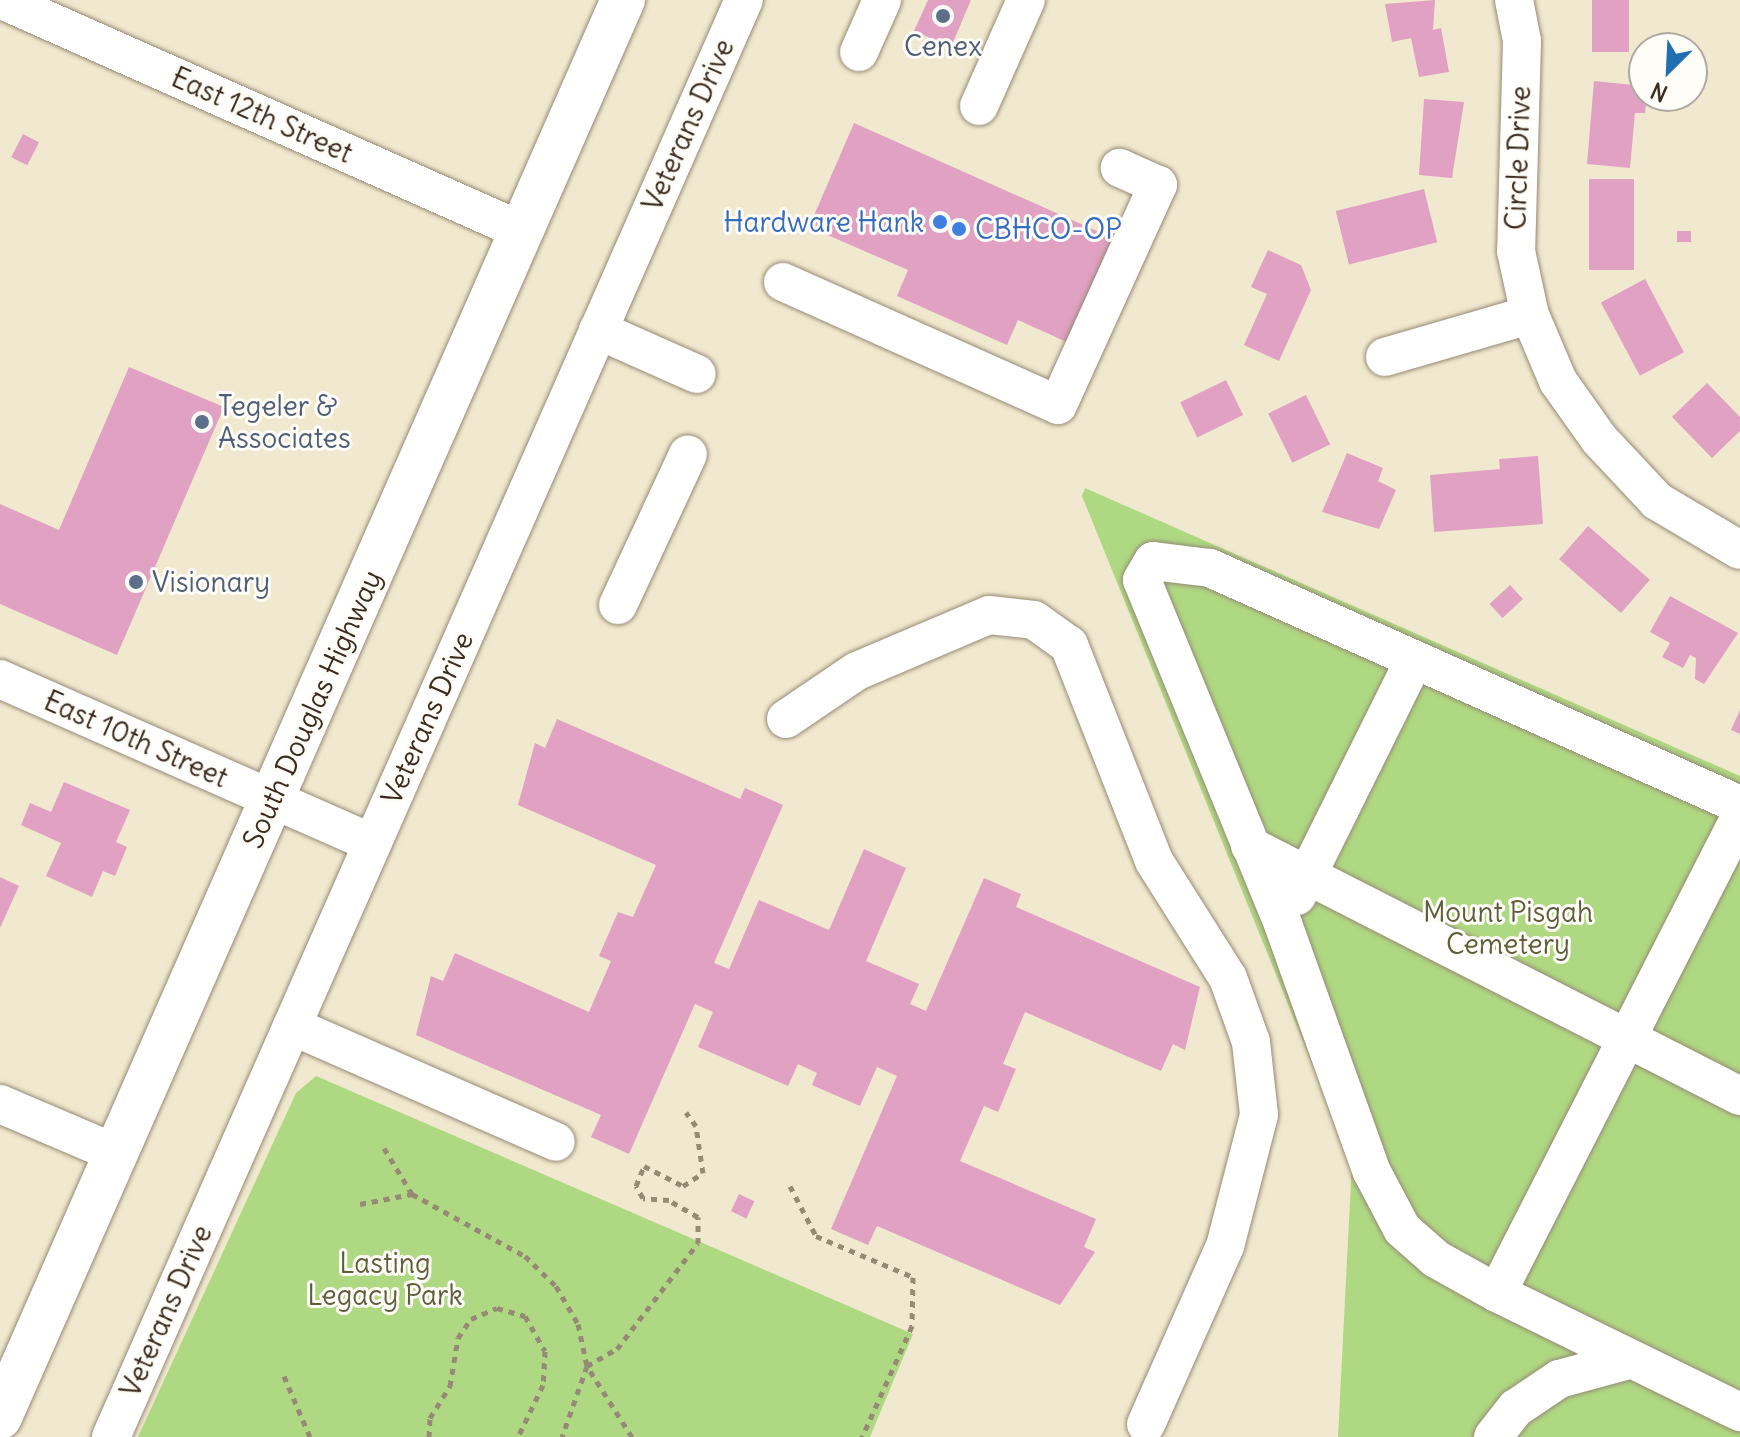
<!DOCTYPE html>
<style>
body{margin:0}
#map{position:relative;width:1740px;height:1437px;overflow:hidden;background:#f1e9cf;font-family:Delius,sans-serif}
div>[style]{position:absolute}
.green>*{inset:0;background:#afd882}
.building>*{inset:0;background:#e0a1c3;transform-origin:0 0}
.path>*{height:5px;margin-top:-2.5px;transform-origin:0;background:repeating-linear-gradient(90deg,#968a76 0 6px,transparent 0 12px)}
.roads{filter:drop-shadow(0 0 2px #968a76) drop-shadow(0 0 2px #968a76)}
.minor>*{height:38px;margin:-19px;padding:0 19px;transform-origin:19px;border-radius:19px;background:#fff}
.major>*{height:44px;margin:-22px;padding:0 22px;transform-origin:22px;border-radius:22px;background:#fff}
.dots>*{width:22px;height:22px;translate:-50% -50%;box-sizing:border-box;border:4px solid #fdfcf7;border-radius:50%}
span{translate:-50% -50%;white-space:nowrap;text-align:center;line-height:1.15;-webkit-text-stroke:6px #fdfcf7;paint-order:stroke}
.service-label{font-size:28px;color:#4e5e75}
.left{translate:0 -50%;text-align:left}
.street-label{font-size:28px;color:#3b2a1e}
.shop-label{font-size:28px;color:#366cbe}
.right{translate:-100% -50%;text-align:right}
.park-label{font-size:28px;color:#5e5e3c}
.north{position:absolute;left:1628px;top:32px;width:80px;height:80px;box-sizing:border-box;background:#fdfcf7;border:2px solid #afa8a0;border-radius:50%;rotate:204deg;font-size:22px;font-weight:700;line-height:32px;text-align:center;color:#3b2a1e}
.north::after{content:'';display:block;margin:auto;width:28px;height:36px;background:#1f6fb2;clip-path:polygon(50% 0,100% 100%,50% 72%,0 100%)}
</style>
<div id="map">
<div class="green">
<div style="clip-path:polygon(1085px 488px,1740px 776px,1740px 1437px,1338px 1437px,1352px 1162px,1082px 496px)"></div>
<div style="clip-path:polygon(316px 1076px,913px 1334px,870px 1437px,138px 1437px,296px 1093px)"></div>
</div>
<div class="building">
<div style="clip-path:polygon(928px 0,971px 0,951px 47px,914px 31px)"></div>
<div style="clip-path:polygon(1435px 0,1433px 30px,1441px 28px,1449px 72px,1419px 77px,1411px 38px,1392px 42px,1385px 4px)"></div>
<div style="left:1592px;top:0;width:37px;height:52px"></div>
<div style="clip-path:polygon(1633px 79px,1644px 79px,1647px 96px,1645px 113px,1635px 113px,1630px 168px,1587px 164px,1594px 81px,1633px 85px)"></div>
<div style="clip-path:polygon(1424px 99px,1464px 102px,1452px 178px,1419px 175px)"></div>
<div style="clip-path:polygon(854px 123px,1117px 240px,1071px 344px,1018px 320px,1007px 345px,897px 296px,908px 270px,809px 227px)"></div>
<div style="left:23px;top:134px;width:18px;height:26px;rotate:27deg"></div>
<div style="left:1589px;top:179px;width:45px;height:91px"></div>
<div style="left:1424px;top:189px;width:55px;height:91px;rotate:76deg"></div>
<div style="left:1691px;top:231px;width:11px;height:14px;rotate:90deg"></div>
<div style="clip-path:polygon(1268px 250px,1301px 265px,1311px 290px,1279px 361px,1244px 345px,1267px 294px,1251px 287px)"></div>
<div style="left:1645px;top:279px;width:83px;height:50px;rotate:62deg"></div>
<div style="clip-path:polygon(129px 367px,224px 407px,117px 655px,0 604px,0 504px,59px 530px)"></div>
<div style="left:1226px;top:380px;width:39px;height:51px;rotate:64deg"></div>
<div style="clip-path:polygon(1707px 383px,1740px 417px,1740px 431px,1712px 458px,1672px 417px)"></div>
<div style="left:1306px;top:395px;width:55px;height:42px;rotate:64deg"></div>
<div style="clip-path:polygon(1347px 453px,1383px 468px,1378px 481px,1396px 490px,1379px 529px,1322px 512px)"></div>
<div style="clip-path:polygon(1538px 456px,1543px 524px,1434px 532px,1430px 475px,1500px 469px,1499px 459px)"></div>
<div style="left:1588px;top:526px;width:82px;height:44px;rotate:41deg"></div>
<div style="left:1510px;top:585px;width:19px;height:28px;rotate:47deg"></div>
<div style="clip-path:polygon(1670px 596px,1738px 633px,1704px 684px,1695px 679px,1696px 658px,1690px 655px,1683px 668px,1662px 657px,1670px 643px,1650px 632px)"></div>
<div style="clip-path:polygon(1740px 710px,1740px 734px,1731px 730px)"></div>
<div style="clip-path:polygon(557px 719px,740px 799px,745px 788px,783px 805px,714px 963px,729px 969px,759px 900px,829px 930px,864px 849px,906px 868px,866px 961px,919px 984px,910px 1004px,926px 1011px,984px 878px,1021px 894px,1016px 907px,1200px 987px,1185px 1050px,1173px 1044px,1161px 1071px,1025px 1012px,1003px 1064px,1016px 1069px,998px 1112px,984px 1106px,960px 1161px,1096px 1219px,1084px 1247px,1095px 1252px,1060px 1305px,877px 1226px,868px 1245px,831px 1229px,897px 1076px,877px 1067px,860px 1106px,812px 1085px,817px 1073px,798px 1064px,788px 1086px,698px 1047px,713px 1012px,695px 1004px,629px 1154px,591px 1137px,601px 1115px,416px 1035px,431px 976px,443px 981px,455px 953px,589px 1012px,611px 961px,599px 956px,618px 912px,633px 917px,656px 865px,518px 805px,535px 743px,545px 748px)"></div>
<div style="clip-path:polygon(64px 782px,130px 810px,116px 842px,127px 847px,115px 876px,103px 871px,92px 897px,46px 876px,61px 843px,21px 825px,30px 803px,51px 812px)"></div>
<div style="clip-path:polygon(0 877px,19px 886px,0 928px)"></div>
<div style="left:739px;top:1194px;width:17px;height:19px;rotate:25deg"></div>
</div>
<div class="path">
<div style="left:384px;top:1148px;width:54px;rotate:58.7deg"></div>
<div style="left:790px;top:1186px;width:56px;rotate:62.5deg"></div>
<div style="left:816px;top:1236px;width:105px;rotate:22.9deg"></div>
<div style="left:913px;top:1277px;width:49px;rotate:91.2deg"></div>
<div style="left:912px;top:1326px;width:122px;rotate:114.2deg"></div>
<div style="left:360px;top:1204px;width:53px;rotate:-10.9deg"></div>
<div style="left:412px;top:1194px;width:129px;rotate:28.8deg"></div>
<div style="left:525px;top:1256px;width:43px;rotate:44.1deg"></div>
<div style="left:556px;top:1286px;width:44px;rotate:59.9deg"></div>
<div style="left:578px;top:1324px;width:43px;rotate:77.9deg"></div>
<div style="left:587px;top:1366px;width:75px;rotate:109.4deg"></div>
<div style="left:284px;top:1376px;width:66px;rotate:66.9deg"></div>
<div style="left:429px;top:1437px;width:19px;rotate:-87deg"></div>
<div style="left:430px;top:1418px;width:38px;rotate:-58deg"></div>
<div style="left:450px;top:1386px;width:49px;rotate:-80.5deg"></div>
<div style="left:458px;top:1338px;width:23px;rotate:-56deg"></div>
<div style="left:471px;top:1319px;width:28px;rotate:-23deg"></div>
<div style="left:497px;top:1308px;width:29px;rotate:16deg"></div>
<div style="left:525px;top:1316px;width:40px;rotate:60.3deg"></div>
<div style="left:545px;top:1351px;width:34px;rotate:93deg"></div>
<div style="left:543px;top:1385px;width:58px;rotate:115.7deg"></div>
<div style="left:632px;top:1437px;width:84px;rotate:-122.4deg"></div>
<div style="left:587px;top:1366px;width:34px;rotate:-30deg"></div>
<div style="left:617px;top:1349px;width:133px;rotate:-52.6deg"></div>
<div style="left:698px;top:1243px;width:26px;rotate:-90deg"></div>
<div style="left:698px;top:1217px;width:34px;rotate:-150deg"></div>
<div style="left:669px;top:1200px;width:26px;rotate:-176deg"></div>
<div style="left:643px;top:1198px;width:14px;rotate:-120deg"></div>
<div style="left:636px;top:1186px;width:22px;rotate:-68deg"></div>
<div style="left:644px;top:1166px;width:44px;rotate:27.1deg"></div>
<div style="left:683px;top:1186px;width:24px;rotate:-33deg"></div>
<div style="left:703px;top:1173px;width:48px;rotate:-98.5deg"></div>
<div style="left:696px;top:1126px;width:17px;rotate:-126deg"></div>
</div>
<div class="roads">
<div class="minor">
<div style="left:2px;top:0;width:569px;rotate:23.95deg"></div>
<div style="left:1514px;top:0;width:42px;rotate:79deg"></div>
<div style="left:1522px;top:41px;width:210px;rotate:91.6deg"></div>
<div style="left:1516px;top:251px;width:66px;rotate:77.7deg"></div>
<div style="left:1530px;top:315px;width:72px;rotate:67deg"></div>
<div style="left:1558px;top:381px;width:71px;rotate:54.7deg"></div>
<div style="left:1599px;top:439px;width:85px;rotate:46.9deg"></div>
<div style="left:1657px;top:501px;width:96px;rotate:30.6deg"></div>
<div style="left:859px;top:52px;width:57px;rotate:-66.1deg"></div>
<div style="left:979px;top:106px;width:116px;rotate:-66.1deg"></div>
<div style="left:783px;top:282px;width:301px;rotate:24.1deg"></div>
<div style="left:1058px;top:405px;width:242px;rotate:-65.6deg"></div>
<div style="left:1158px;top:185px;width:42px;rotate:-155.9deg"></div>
<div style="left:598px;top:330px;width:108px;rotate:24deg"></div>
<div style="left:1385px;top:357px;width:151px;rotate:-16.2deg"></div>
<div style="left:618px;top:605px;width:166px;rotate:-65.1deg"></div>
<div style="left:0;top:679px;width:407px;rotate:23.8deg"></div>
<div style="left:786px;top:719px;width:86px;rotate:-34.1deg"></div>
<div style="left:857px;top:671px;width:143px;rotate:-23deg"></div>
<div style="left:989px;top:615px;width:45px;rotate:6.3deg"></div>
<div style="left:1034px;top:620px;width:43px;rotate:35.5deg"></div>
<div style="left:1069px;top:645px;width:232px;rotate:68.5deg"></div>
<div style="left:1154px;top:861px;width:138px;rotate:57.7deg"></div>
<div style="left:1228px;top:978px;width:68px;rotate:70.2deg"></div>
<div style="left:1251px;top:1042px;width:73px;rotate:83.7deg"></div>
<div style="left:1259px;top:1115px;width:135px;rotate:104.5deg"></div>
<div style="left:1225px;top:1246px;width:195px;rotate:113.9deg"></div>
<div style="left:1740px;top:805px;width:581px;rotate:-155.91deg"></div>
<div style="left:1210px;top:568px;width:57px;rotate:-173deg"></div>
<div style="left:1153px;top:561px;width:22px;rotate:120deg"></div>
<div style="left:1142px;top:580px;width:372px;rotate:67.7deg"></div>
<div style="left:1283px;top:924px;width:263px;rotate:70.3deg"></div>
<div style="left:1372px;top:1172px;width:64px;rotate:62.2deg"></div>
<div style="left:1402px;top:1229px;width:45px;rotate:41.4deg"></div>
<div style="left:1436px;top:1259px;width:70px;rotate:29.1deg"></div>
<div style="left:1497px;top:1293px;width:271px;rotate:26.1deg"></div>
<div style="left:1250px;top:846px;width:550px;rotate:27.03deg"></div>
<div style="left:1297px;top:896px;width:263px;rotate:-63.6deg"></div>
<div style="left:292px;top:1026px;width:288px;rotate:23.7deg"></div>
<div style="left:0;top:1104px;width:127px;rotate:23.1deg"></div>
<div style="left:1497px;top:1293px;width:534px;rotate:-62.96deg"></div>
<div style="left:111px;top:1437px;width:1570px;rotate:-66.23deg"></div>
<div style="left:1493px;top:1437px;width:37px;rotate:-52deg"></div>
<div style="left:1516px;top:1408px;width:52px;rotate:-34deg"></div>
<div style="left:1559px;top:1379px;width:68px;rotate:-15.3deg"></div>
</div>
<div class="major">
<div style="left:0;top:1417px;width:1548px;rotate:-66.27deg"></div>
</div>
</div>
<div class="dots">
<div style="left:943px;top:16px;background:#5c6f8a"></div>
<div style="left:940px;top:222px;background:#3f7fe0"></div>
<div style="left:959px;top:229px;background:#3f7fe0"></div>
<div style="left:202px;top:422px;background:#5c6f8a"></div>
<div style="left:136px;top:582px;background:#5c6f8a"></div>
</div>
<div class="service-label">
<span style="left:943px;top:46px">Cenex</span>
<span class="left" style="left:218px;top:422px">Tegeler &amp;<br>Associates</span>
<span class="left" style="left:152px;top:582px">Visionary</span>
</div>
<div class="street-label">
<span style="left:262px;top:115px;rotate:24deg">East 12th Street</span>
<span style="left:688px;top:125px;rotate:-66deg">Veterans Drive</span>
<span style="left:1518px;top:158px;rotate:-88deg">Circle Drive</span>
<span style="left:312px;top:709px;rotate:-66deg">South Douglas Highway</span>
<span style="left:427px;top:718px;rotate:-66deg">Veterans Drive</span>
<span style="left:136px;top:739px;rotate:24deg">East 10th Street</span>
<span style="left:166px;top:1311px;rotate:-66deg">Veterans Drive</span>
</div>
<div class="shop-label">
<span class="right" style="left:924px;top:222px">Hardware Hank</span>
<span class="left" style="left:975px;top:229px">CBHCO-OP</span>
</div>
<div class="park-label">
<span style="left:1508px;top:928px">Mount Pisgah<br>Cemetery</span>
<span style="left:385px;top:1279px">Lasting<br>Legacy Park</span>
</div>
<div class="north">N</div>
</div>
